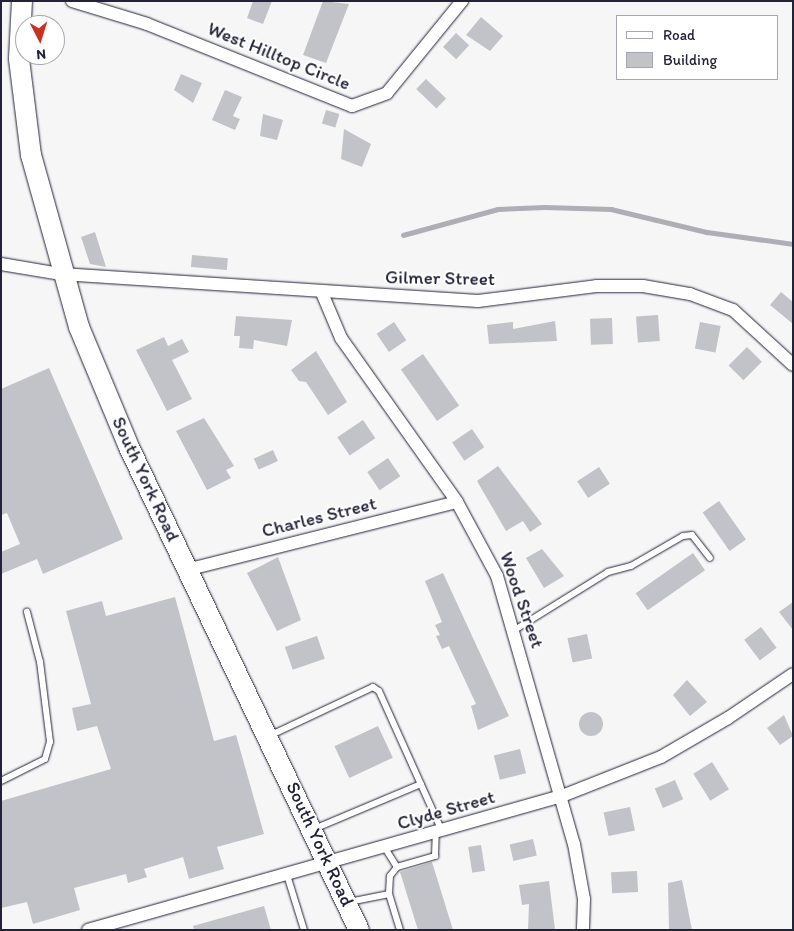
<!DOCTYPE html>
<style>
body{margin:0}
#map{position:relative;width:794px;height:931px;overflow:hidden;background:#f6f6f7;font-family:Itim,sans-serif}
div>[style]{position:absolute}
.stream>*{height:4.5px;margin:-2.25px;padding:0 2.25px;transform-origin:2.25px;border-radius:2.25px;background:#aeaeb7}
.building>*{inset:0;background:#c2c2c9;transform-origin:0 0}
.round{border-radius:50%}
.roads{filter:drop-shadow(0 0 1px #22223b) drop-shadow(0 0 1px #22223b)}
.lane>*{height:6px;margin:-3px;padding:0 3px;transform-origin:3px;border-radius:3px;background:#fff}
.street>*{height:12px;margin:-6px;padding:0 6px;transform-origin:6px;border-radius:6px;background:#fff}
.primary>*{height:20px;margin:-10px;padding:0 10px;transform-origin:10px;border-radius:10px;background:#fff}
span{translate:-50% -50%;white-space:nowrap;text-align:center;line-height:1.15;-webkit-text-stroke:4px #fff;paint-order:stroke}
.street-label{font-size:19px;color:#22223b}
.frame{position:absolute;inset:0;border:2px solid #22223b;pointer-events:none}
.legend{position:absolute;left:616px;top:15px;width:162px;height:65px;box-sizing:border-box;background:#fff;border:1px solid #a7a7b1;margin:0;padding:6px 9px;list-style:none;font-size:15px;color:#22223b}
.legend li{display:flex;align-items:center;gap:10px;height:25px}
.legend b{width:25px;border:1px solid #a7a7b1}
.north{position:absolute;left:15px;top:15px;width:50px;height:50px;box-sizing:border-box;background:#fff;border:1px solid #a7a7b1;border-radius:50%;rotate:175deg;font-size:14px;font-weight:700;line-height:20px;text-align:center;color:#22223b}
.north::after{content:'';display:block;margin:auto;width:18px;height:22px;background:#c8321e;clip-path:polygon(50% 0,100% 100%,50% 72%,0 100%)}
</style>
<div id="map">
<div class="stream">
<div style="left:403px;top:235px;width:98px;rotate:-15.3deg"></div>
<div style="left:498px;top:209px;width:47px;rotate:-2.4deg"></div>
<div style="left:545px;top:207px;width:66px;rotate:1.7deg"></div>
<div style="left:611px;top:209px;width:99px;rotate:13.5deg"></div>
<div style="left:707px;top:232px;width:87px;rotate:7.9deg"></div>
</div>
<div class="building">
<div style="clip-path:polygon(253px 1px,272px 1px,263px 24px,247px 18px)"></div>
<div style="clip-path:polygon(323px 1px,349px 4px,326px 63px,303px 55px)"></div>
<div style="clip-path:polygon(481px 17px,503px 36px,490px 51px,466px 35px)"></div>
<div style="left:456px;top:33px;width:18px;height:19px;rotate:43deg"></div>
<div style="clip-path:polygon(181px 74px,202px 83px,193px 103px,174px 90px)"></div>
<div style="left:426px;top:79px;width:28px;height:14px;rotate:44deg"></div>
<div style="clip-path:polygon(225px 90px,242px 97px,233px 116px,240px 119px,235px 130px,212px 120px)"></div>
<div style="left:326px;top:110px;width:14px;height:14px;rotate:17deg"></div>
<div style="clip-path:polygon(263px 114px,283px 120px,277px 140px,260px 136px)"></div>
<div style="clip-path:polygon(344px 129px,371px 144px,362px 167px,341px 159px)"></div>
<div style="clip-path:polygon(95px 232px,106px 267px,90px 264px,81px 237px)"></div>
<div style="left:192px;top:255px;width:36px;height:12px;rotate:5deg"></div>
<div style="clip-path:polygon(781px 292px,793px 302px,793px 324px,770px 305px)"></div>
<div style="left:658px;top:315px;width:26px;height:22px;rotate:86deg"></div>
<div style="clip-path:polygon(236px 316px,292px 320px,287px 346px,254px 340px,253px 349px,239px 348px,240px 336px,234px 336px)"></div>
<div style="left:612px;top:318px;width:26px;height:22px;rotate:88deg"></div>
<div style="clip-path:polygon(555px 321px,557px 341px,489px 344px,487px 325px,513px 322px,513px 329px)"></div>
<div style="left:394px;top:322px;width:22px;height:21px;rotate:56deg"></div>
<div style="left:700px;top:322px;width:21px;height:27px;rotate:11deg"></div>
<div style="clip-path:polygon(164px 337px,168px 346px,182px 339px,189px 352px,172px 360px,192px 399px,167px 411px,136px 350px)"></div>
<div style="left:747px;top:347px;width:21px;height:26px;rotate:45deg"></div>
<div style="clip-path:polygon(316px 351px,347px 402px,328px 415px,306px 382px,299px 381px,291px 370px)"></div>
<div style="left:423px;top:354px;width:63px;height:27px;rotate:55deg"></div>
<div style="clip-path:polygon(49px 368px,123px 539px,43px 574px,37px 559px,1px 574px,1px 552px,20px 544px,7px 513px,1px 515px,1px 389px)"></div>
<div style="clip-path:polygon(204px 418px,234px 466px,226px 470px,231px 478px,207px 490px,176px 431px)"></div>
<div style="left:363px;top:420px;width:22px;height:31px;rotate:56deg"></div>
<div style="left:472px;top:429px;width:22px;height:24px;rotate:56deg"></div>
<div style="left:273px;top:450px;width:12px;height:21px;rotate:66deg"></div>
<div style="left:388px;top:458px;width:22px;height:25px;rotate:56deg"></div>
<div style="clip-path:polygon(498px 466px,542px 524px,530px 532px,523px 521px,506px 531px,477px 481px)"></div>
<div style="left:599px;top:467px;width:20px;height:26px;rotate:57deg"></div>
<div style="left:719px;top:501px;width:47px;height:20px;rotate:55deg"></div>
<div style="clip-path:polygon(542px 549px,564px 576px,544px 588px,526px 558px)"></div>
<div style="left:693px;top:553px;width:21px;height:70px;rotate:55deg"></div>
<div style="clip-path:polygon(278px 557px,301px 620px,277px 631px,247px 573px)"></div>
<div style="clip-path:polygon(443px 573px,509px 716px,478px 730px,471px 706px,476px 704px,449px 646px,442px 649px,436px 636px,440px 635px,435px 625px,442px 622px,425px 581px)"></div>
<div style="clip-path:polygon(175px 597px,214px 741px,236px 735px,264px 834px,217px 847px,224px 869px,189px 879px,183px 857px,144px 869px,147px 877px,128px 883px,126px 874px,74px 888px,80px 910px,33px 924px,27px 902px,1px 908px,1px 801px,111px 769px,97px 726px,77px 731px,72px 708px,91px 704px,66px 611px,102px 601px,106px 616px)"></div>
<div style="clip-path:polygon(793px 602px,793px 630px,779px 612px)"></div>
<div style="left:761px;top:627px;width:26px;height:21px;rotate:53deg"></div>
<div style="left:587px;top:634px;width:25px;height:20px;rotate:78deg"></div>
<div style="left:317px;top:636px;width:24px;height:34px;rotate:71deg"></div>
<div style="clip-path:polygon(687px 680px,707px 702px,690px 716px,673px 695px)"></div>
<div class="round" style="left:579px;top:712px;width:24px;height:24px"></div>
<div style="clip-path:polygon(784px 715px,793px 736px,780px 745px,767px 728px)"></div>
<div style="left:378px;top:726px;width:35px;height:48px;rotate:65deg"></div>
<div style="left:520px;top:749px;width:25px;height:27px;rotate:76deg"></div>
<div style="left:712px;top:762px;width:32px;height:22px;rotate:58deg"></div>
<div style="left:675px;top:780px;width:21px;height:22px;rotate:67deg"></div>
<div style="left:630px;top:807px;width:24px;height:27px;rotate:78deg"></div>
<div style="left:533px;top:839px;width:17px;height:24px;rotate:77deg"></div>
<div style="left:481px;top:845px;width:26px;height:13px;rotate:81deg"></div>
<div style="clip-path:polygon(432px 862px,453px 930px,418px 930px,400px 872px)"></div>
<div style="left:637px;top:871px;width:21px;height:26px;rotate:87deg"></div>
<div style="clip-path:polygon(682px 880px,692px 930px,669px 930px,668px 883px)"></div>
<div style="clip-path:polygon(549px 881px,555px 930px,528px 930px,529px 904px,522px 905px,519px 885px)"></div>
<div style="clip-path:polygon(264px 906px,271px 930px,194px 930px,193px 926px)"></div>
</div>
<div class="roads">
<div class="lane">
<div style="left:513px;top:631px;width:112px;rotate:-31.8deg"></div>
<div style="left:608px;top:572px;width:24px;rotate:-15deg"></div>
<div style="left:631px;top:566px;width:60px;rotate:-30deg"></div>
<div style="left:683px;top:536px;width:9px;rotate:-6deg"></div>
<div style="left:692px;top:535px;width:29px;rotate:52deg"></div>
<div style="left:269px;top:736px;width:115px;rotate:-25.2deg"></div>
<div style="left:373px;top:687px;width:7px;rotate:34deg"></div>
<div style="left:379px;top:691px;width:154px;rotate:65.8deg"></div>
<div style="left:1px;top:781px;width:49px;rotate:-26.6deg"></div>
<div style="left:45px;top:759px;width:18px;rotate:-74deg"></div>
<div style="left:50px;top:742px;width:81px;rotate:-97.1deg"></div>
<div style="left:40px;top:662px;width:52px;rotate:-104.6deg"></div>
<div style="left:314px;top:829px;width:116px;rotate:-22.8deg"></div>
<div style="left:385px;top:848px;width:22px;rotate:58deg"></div>
<div style="left:397px;top:867px;width:40px;rotate:-16deg"></div>
<div style="left:435px;top:856px;width:23px;rotate:-88deg"></div>
<div style="left:287px;top:875px;width:58px;rotate:72.8deg"></div>
<div style="left:389px;top:894px;width:18px;rotate:-87deg"></div>
<div style="left:390px;top:876px;width:11px;rotate:-52deg"></div>
<div style="left:349px;top:902px;width:41px;rotate:-11.3deg"></div>
<div style="left:389px;top:894px;width:38px;rotate:73deg"></div>
</div>
<div class="street">
<div style="left:72px;top:1px;width:78px;rotate:17deg"></div>
<div style="left:147px;top:24px;width:221px;rotate:21.8deg"></div>
<div style="left:352px;top:106px;width:37px;rotate:-20deg"></div>
<div style="left:387px;top:93px;width:119px;rotate:-50.8deg"></div>
<div style="left:1px;top:264px;width:61px;rotate:9.5deg"></div>
<div style="left:61px;top:274px;width:418px;rotate:3.7deg"></div>
<div style="left:478px;top:301px;width:119px;rotate:-7.2deg"></div>
<div style="left:596px;top:286px;width:47px"></div>
<div style="left:643px;top:286px;width:48px;rotate:9.7deg"></div>
<div style="left:690px;top:294px;width:46px;rotate:20.4deg"></div>
<div style="left:733px;top:310px;width:81px;rotate:42.5deg"></div>
<div style="left:322px;top:293px;width:49px;rotate:67.1deg"></div>
<div style="left:341px;top:338px;width:201px;rotate:54.7deg"></div>
<div style="left:457px;top:502px;width:84px;rotate:61.6deg"></div>
<div style="left:497px;top:576px;width:279px;rotate:74deg"></div>
<div style="left:574px;top:844px;width:56px;rotate:79.7deg"></div>
<div style="left:584px;top:899px;width:31px;rotate:92deg"></div>
<div style="left:190px;top:569px;width:275px;rotate:-14.1deg"></div>
<div style="left:88px;top:930px;width:493px;rotate:-15.8deg"></div>
<div style="left:562px;top:796px;width:106px;rotate:-21.5deg"></div>
<div style="left:661px;top:757px;width:78px;rotate:-30.2deg"></div>
<div style="left:728px;top:718px;width:78px;rotate:-34.1deg"></div>
</div>
<div class="primary">
<div style="left:22px;top:1px;width:58px;rotate:93deg"></div>
<div style="left:19px;top:59px;width:97px;rotate:82.9deg"></div>
<div style="left:31px;top:155px;width:179px;rotate:74.4deg"></div>
<div style="left:79px;top:327px;width:128px;rotate:67.4deg"></div>
<div style="left:128px;top:445px;width:537px;rotate:64.53deg"></div>
</div>
</div>
<div class="street-label">
<span style="left:279px;top:56px;rotate:22deg">West Hilltop Circle</span>
<span style="left:440px;top:278px;rotate:1deg">Gilmer Street</span>
<span style="left:146px;top:479px;rotate:65deg">South York Road</span>
<span style="left:319px;top:517px;rotate:-14deg">Charles Street</span>
<span style="left:522px;top:600px;rotate:71deg">Wood Street</span>
<span style="left:446px;top:810px;rotate:-16deg">Clyde Street</span>
<span style="left:320px;top:844px;rotate:65deg">South York Road</span>
</div>
<div class="frame"></div>
<ul class="legend">
<li><b style="height:6px;background:#fff"></b>Road</li>
<li><b style="height:14px;background:#c2c2c9"></b>Building</li>
</ul>
<div class="north">N</div>
</div>
